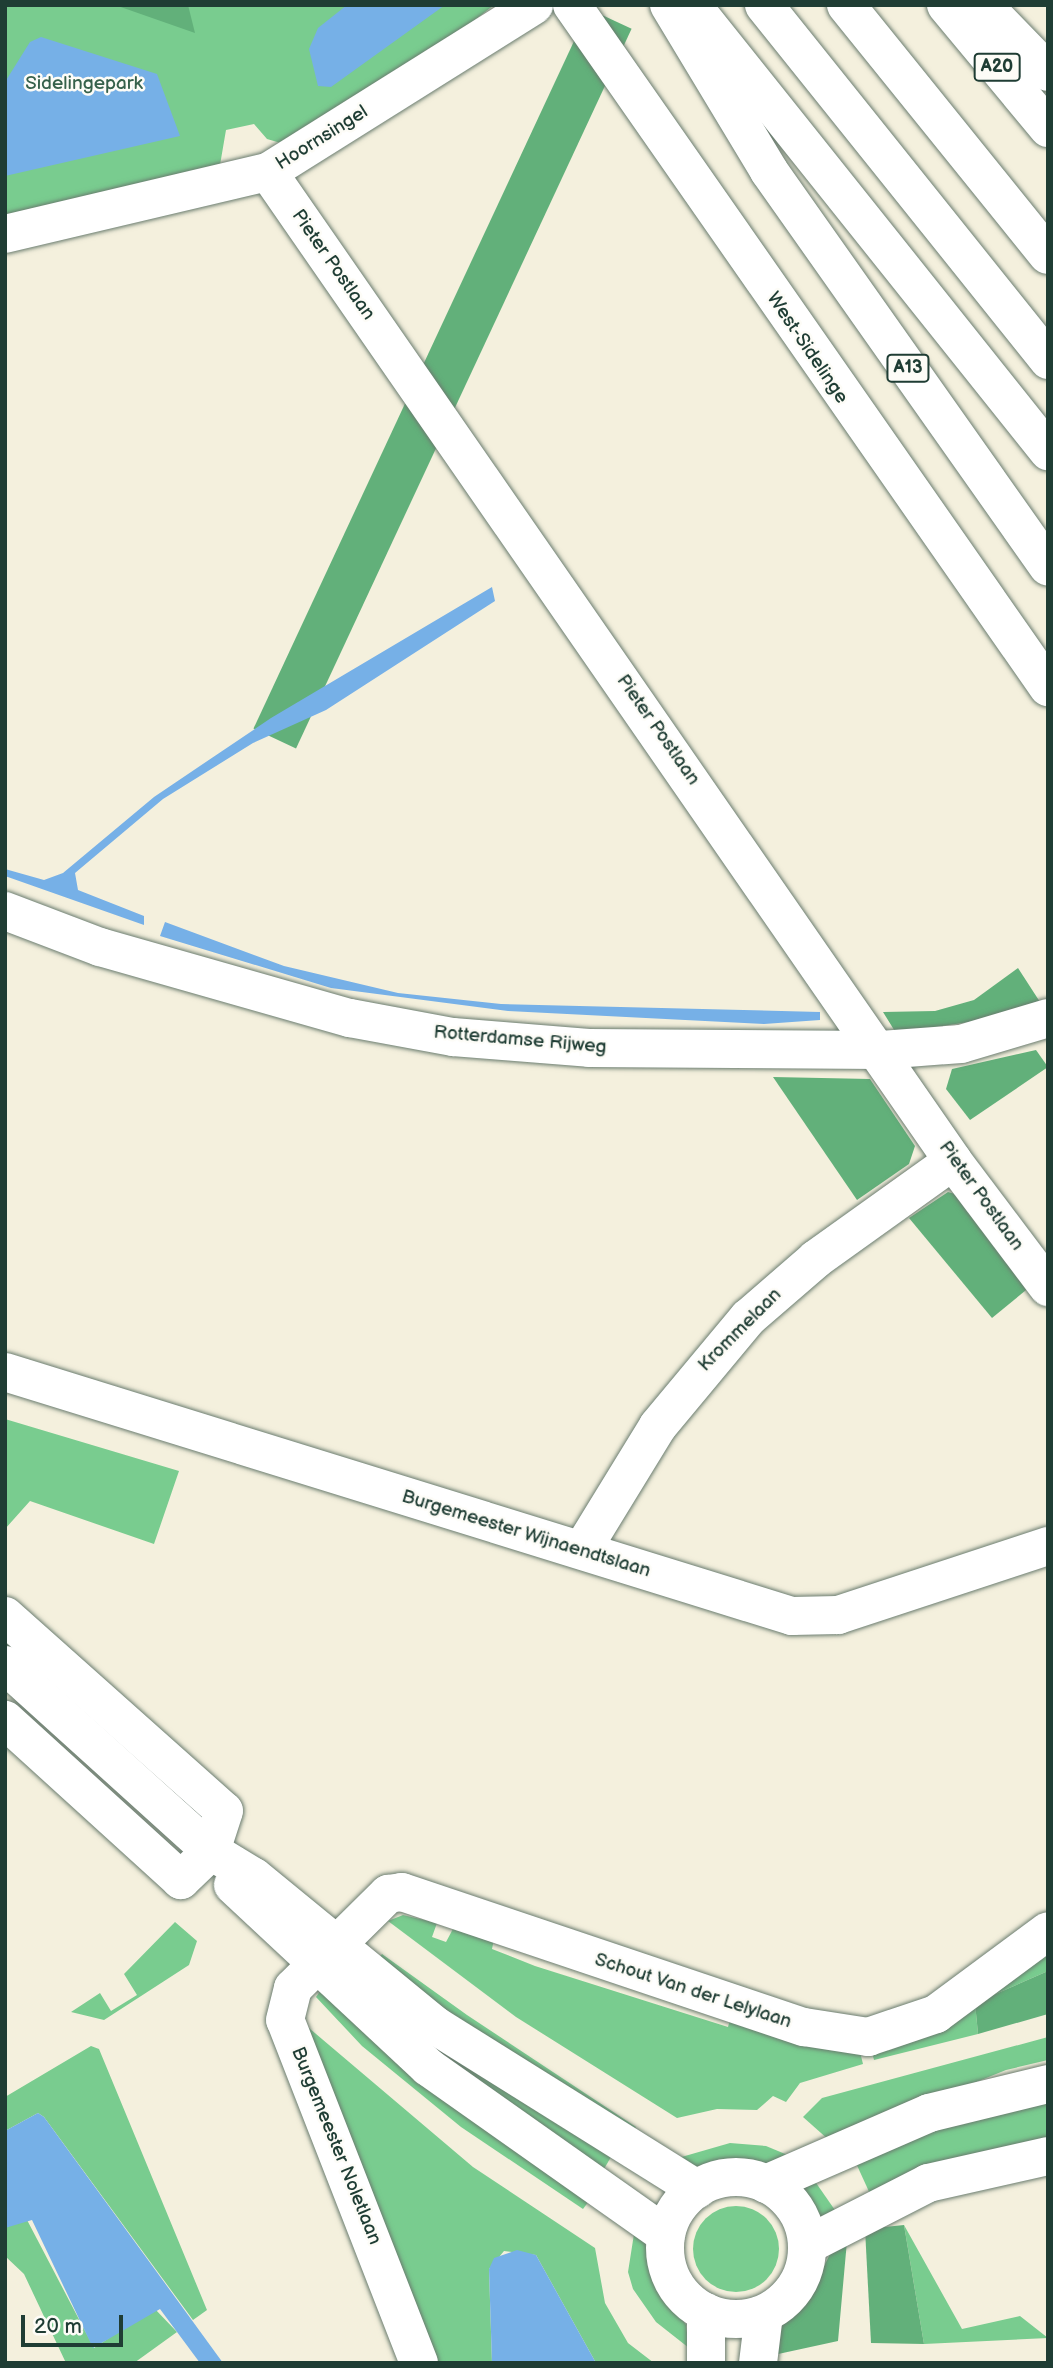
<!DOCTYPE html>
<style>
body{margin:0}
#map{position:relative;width:1053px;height:2368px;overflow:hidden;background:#f4f0dd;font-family:"Balsamiq Sans",sans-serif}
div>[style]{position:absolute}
.green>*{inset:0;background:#79cc8f}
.round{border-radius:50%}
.forest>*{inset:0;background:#62b07a;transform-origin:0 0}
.water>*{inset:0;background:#76b0e7}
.roads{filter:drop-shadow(0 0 2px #6a7c6f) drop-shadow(0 0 2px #6a7c6f)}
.street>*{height:38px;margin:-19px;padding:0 19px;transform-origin:19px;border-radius:19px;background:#fff}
.secondary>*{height:38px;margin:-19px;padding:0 19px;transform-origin:19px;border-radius:19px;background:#fff}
.secondary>.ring{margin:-19px;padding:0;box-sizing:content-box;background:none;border:38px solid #fff;border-radius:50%}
.highway>*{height:38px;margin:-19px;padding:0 19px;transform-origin:19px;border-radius:19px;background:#fff}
span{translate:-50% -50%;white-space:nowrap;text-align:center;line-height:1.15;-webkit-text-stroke:5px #fdfcf7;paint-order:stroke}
.shield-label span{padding:2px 5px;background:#fdfcf7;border:2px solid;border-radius:5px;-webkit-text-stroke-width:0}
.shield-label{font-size:18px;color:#1f3d34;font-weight:700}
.park-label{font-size:19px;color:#36614b}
.street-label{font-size:19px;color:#1f3d34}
.frame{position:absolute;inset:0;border:7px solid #1f3d34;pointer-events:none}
.scale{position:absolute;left:21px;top:2315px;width:102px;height:32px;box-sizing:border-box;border:4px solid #1f3d34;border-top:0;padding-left:9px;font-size:21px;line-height:24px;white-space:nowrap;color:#1f3d34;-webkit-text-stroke:5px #fdfcf7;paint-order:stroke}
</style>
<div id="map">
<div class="green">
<div style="clip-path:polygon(5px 5px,494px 5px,377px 96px,291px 146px,267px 139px,254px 124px,226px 130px,220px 165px,5px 219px)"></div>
<div style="clip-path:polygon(5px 1419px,179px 1471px,154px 1544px,30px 1501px,5px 1529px)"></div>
<div style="clip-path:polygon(403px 1915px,437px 1923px,432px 1937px,446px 1942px,454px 1927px,494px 1939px,492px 1949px,535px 1966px,728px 2027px,731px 2016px,859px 2048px,863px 2064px,800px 2083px,786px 2102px,773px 2096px,757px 2110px,717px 2109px,677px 2118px,516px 2017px,388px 1921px)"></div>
<div style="clip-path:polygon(175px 1922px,197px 1941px,189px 1965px,104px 2020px,71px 2012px,100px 1993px,111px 2011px,137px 1995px,124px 1974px)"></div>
<div style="clip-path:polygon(1048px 1943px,1048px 1971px,975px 2003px,978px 2034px,874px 2060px,871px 2049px)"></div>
<div style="clip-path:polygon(382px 1954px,467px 2015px,636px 2127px,630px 2136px,514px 2060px,378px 1959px)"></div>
<div style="clip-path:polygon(361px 1981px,611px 2157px,601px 2174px,501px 2108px)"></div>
<div style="clip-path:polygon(321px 1990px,589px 2201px,583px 2209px,461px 2127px,362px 2046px,316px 1997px)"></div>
<div style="clip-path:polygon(296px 2017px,473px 2167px,595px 2248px,605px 2303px,628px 2343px,654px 2363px,596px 2363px,536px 2255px,504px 2251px,489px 2269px,492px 2363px,423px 2363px)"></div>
<div style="clip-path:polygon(1048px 2037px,1048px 2060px,1006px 2070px,830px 2141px,803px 2117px,822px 2098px)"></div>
<div style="clip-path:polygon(91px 2046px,99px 2049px,207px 2310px,193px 2320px,44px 2117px,38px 2113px,5px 2131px,5px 2097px)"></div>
<div style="clip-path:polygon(1048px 2101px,1048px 2142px,871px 2196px,855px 2161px,939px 2127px)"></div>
<div style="clip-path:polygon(730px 2143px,766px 2146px,790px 2156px,764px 2167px,701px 2170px,678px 2158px)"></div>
<div style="clip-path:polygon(814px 2180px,837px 2213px,821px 2222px,802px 2188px)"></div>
<div class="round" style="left:693px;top:2206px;width:86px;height:86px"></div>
<div style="clip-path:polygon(26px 2218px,94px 2348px,154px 2308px,177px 2332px,134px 2363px,66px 2363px,24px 2274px,5px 2256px,5px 2228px)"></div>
<div style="clip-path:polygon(904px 2225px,962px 2329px,1020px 2316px,1048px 2338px,924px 2344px)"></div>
<div style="clip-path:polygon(634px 2234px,645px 2243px,657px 2282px,686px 2325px,689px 2348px,656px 2322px,633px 2289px,628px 2272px)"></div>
</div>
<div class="forest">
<div style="clip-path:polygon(115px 5px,188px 5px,195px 33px)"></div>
<div style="left:589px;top:9px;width:47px;height:794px;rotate:25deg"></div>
<div style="clip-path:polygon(1018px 968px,1040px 1002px,989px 1019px,896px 1033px,883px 1012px,935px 1011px,974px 1000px)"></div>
<div style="clip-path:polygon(1036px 1050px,1048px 1067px,970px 1120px,946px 1089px,952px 1069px)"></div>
<div style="clip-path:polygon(773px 1077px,870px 1079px,915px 1146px,909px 1164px,857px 1200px)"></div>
<div style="clip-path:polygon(948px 1192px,966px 1197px,1031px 1286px,992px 1318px,909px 1218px)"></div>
<div style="clip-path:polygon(1048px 1971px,1048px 2014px,978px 2034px,975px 2003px)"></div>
<div style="clip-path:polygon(904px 2225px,924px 2344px,871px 2343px,865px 2229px)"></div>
<div style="clip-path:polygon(847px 2241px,838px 2341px,769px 2356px,783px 2321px,808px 2298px,831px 2252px)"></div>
</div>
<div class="water">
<div style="clip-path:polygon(347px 5px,445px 5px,331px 87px,318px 86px,309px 49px,318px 28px)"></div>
<div style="clip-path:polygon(41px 37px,157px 74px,180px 136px,5px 176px,5px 82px,30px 42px)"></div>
<div style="clip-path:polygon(492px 587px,495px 601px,326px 710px,253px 743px,163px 799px,75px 873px,78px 890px,144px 916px,144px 925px,5px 876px,5px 869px,44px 880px,63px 873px,154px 797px,271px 718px)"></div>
<div style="clip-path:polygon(165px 922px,284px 966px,398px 993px,501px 1004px,820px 1012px,820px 1020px,764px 1024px,508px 1011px,331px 988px,160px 936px)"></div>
<div style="clip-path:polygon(38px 2113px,44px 2117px,223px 2363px,200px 2363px,160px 2309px,93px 2348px,32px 2220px,5px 2228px,5px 2131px)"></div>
<div style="clip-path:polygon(517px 2250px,536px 2255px,596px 2363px,492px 2363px,489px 2269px,494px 2258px)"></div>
</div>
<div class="roads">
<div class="street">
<div style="left:572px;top:5px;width:832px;rotate:55.09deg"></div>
<div style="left:268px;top:172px;width:1203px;rotate:55.29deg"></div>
<div style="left:953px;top:1161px;width:158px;rotate:53deg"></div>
<div style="left:5px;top:234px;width:270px;rotate:-13.3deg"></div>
<div style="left:268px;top:172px;width:314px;rotate:-32.1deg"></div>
<div style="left:5px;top:911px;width:102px;rotate:20.8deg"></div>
<div style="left:100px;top:947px;width:260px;rotate:15.9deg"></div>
<div style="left:350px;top:1018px;width:105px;rotate:10.5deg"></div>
<div style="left:453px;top:1037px;width:136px;rotate:4.6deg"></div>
<div style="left:589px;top:1048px;width:292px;rotate:0.4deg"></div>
<div style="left:881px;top:1050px;width:80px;rotate:-4.3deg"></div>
<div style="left:961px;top:1044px;width:91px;rotate:-16.6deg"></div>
<div style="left:5px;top:1372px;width:824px;rotate:17.23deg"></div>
<div style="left:792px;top:1616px;width:46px;rotate:-1.2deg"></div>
<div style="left:838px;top:1615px;width:221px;rotate:-18.2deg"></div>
<div style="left:582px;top:1550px;width:145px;rotate:-58.5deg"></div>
<div style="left:658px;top:1426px;width:141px;rotate:-50.2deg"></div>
<div style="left:748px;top:1318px;width:90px;rotate:-40.9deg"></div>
<div style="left:816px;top:1259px;width:168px;rotate:-35.6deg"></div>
<div style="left:5px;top:1616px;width:293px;rotate:41.7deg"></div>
<div style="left:224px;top:1811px;width:42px;rotate:108deg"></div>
<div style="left:211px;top:1851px;width:42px;rotate:136deg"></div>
<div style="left:181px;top:1880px;width:238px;rotate:-137.7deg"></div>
<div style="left:419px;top:2363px;width:368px;rotate:-111.3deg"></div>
<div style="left:285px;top:2020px;width:33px;rotate:-76deg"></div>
<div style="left:293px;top:1988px;width:134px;rotate:-44.7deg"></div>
<div style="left:388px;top:1894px;width:14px;rotate:-8deg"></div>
<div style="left:402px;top:1892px;width:424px;rotate:18.6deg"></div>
<div style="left:804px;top:2027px;width:65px;rotate:8.9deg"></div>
<div style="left:868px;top:2037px;width:72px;rotate:-18.7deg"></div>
<div style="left:936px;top:2014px;width:139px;rotate:-36.5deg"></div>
</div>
<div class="secondary">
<div style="left:5px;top:1665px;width:278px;rotate:42.1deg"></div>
<div style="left:211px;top:1851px;width:50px;rotate:31.2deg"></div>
<div style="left:254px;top:1877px;width:235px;rotate:39.3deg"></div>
<div style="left:436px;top:2026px;width:308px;rotate:32deg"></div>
<div style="left:233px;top:1885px;width:267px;rotate:43deg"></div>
<div style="left:428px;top:2067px;width:291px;rotate:35.2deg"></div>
<div class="ring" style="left:665px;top:2177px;width:104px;height:104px"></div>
<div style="left:766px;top:2184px;width:178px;rotate:-23.5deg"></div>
<div style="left:929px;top:2113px;width:122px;rotate:-13.7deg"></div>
<div style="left:807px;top:2245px;width:136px;rotate:-27.1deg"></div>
<div style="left:928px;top:2183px;width:123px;rotate:-12.7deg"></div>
<div style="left:706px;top:2363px;width:51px;rotate:-90deg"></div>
<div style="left:758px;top:2363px;width:49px;rotate:-83deg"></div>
</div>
<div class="highway">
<div style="left:669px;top:5px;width:194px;rotate:58.9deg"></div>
<div style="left:769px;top:171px;width:484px;rotate:54.8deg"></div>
<div style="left:692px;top:5px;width:571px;rotate:51.4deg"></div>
<div style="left:764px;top:5px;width:455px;rotate:51.3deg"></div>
<div style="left:846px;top:5px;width:321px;rotate:51.1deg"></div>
<div style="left:946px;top:5px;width:160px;rotate:50.3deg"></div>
<div style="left:983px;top:5px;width:93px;rotate:45.9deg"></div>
</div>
</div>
<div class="shield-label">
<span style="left:997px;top:67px">A20</span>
<span style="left:908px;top:368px">A13</span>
</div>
<div class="park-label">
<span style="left:84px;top:84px">Sidelingepark</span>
</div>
<div class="street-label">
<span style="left:322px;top:138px;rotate:-32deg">Hoornsingel</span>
<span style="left:333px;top:265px;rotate:55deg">Pieter Postlaan</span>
<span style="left:807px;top:348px;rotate:56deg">West-Sidelinge</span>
<span style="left:658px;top:730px;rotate:55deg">Pieter Postlaan</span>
<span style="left:520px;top:1040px;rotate:5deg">Rotterdamse Rijweg</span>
<span style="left:981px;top:1196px;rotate:54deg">Pieter Postlaan</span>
<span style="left:740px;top:1330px;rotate:-45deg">Krommelaan</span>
<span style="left:526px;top:1534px;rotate:17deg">Burgemeester Wijnaendtslaan</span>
<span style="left:693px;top:1991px;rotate:18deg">Schout Van der Lelylaan</span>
<span style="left:336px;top:2146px;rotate:68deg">Burgemeester Noletlaan</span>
</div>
<div class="frame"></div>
<div class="scale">20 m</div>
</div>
